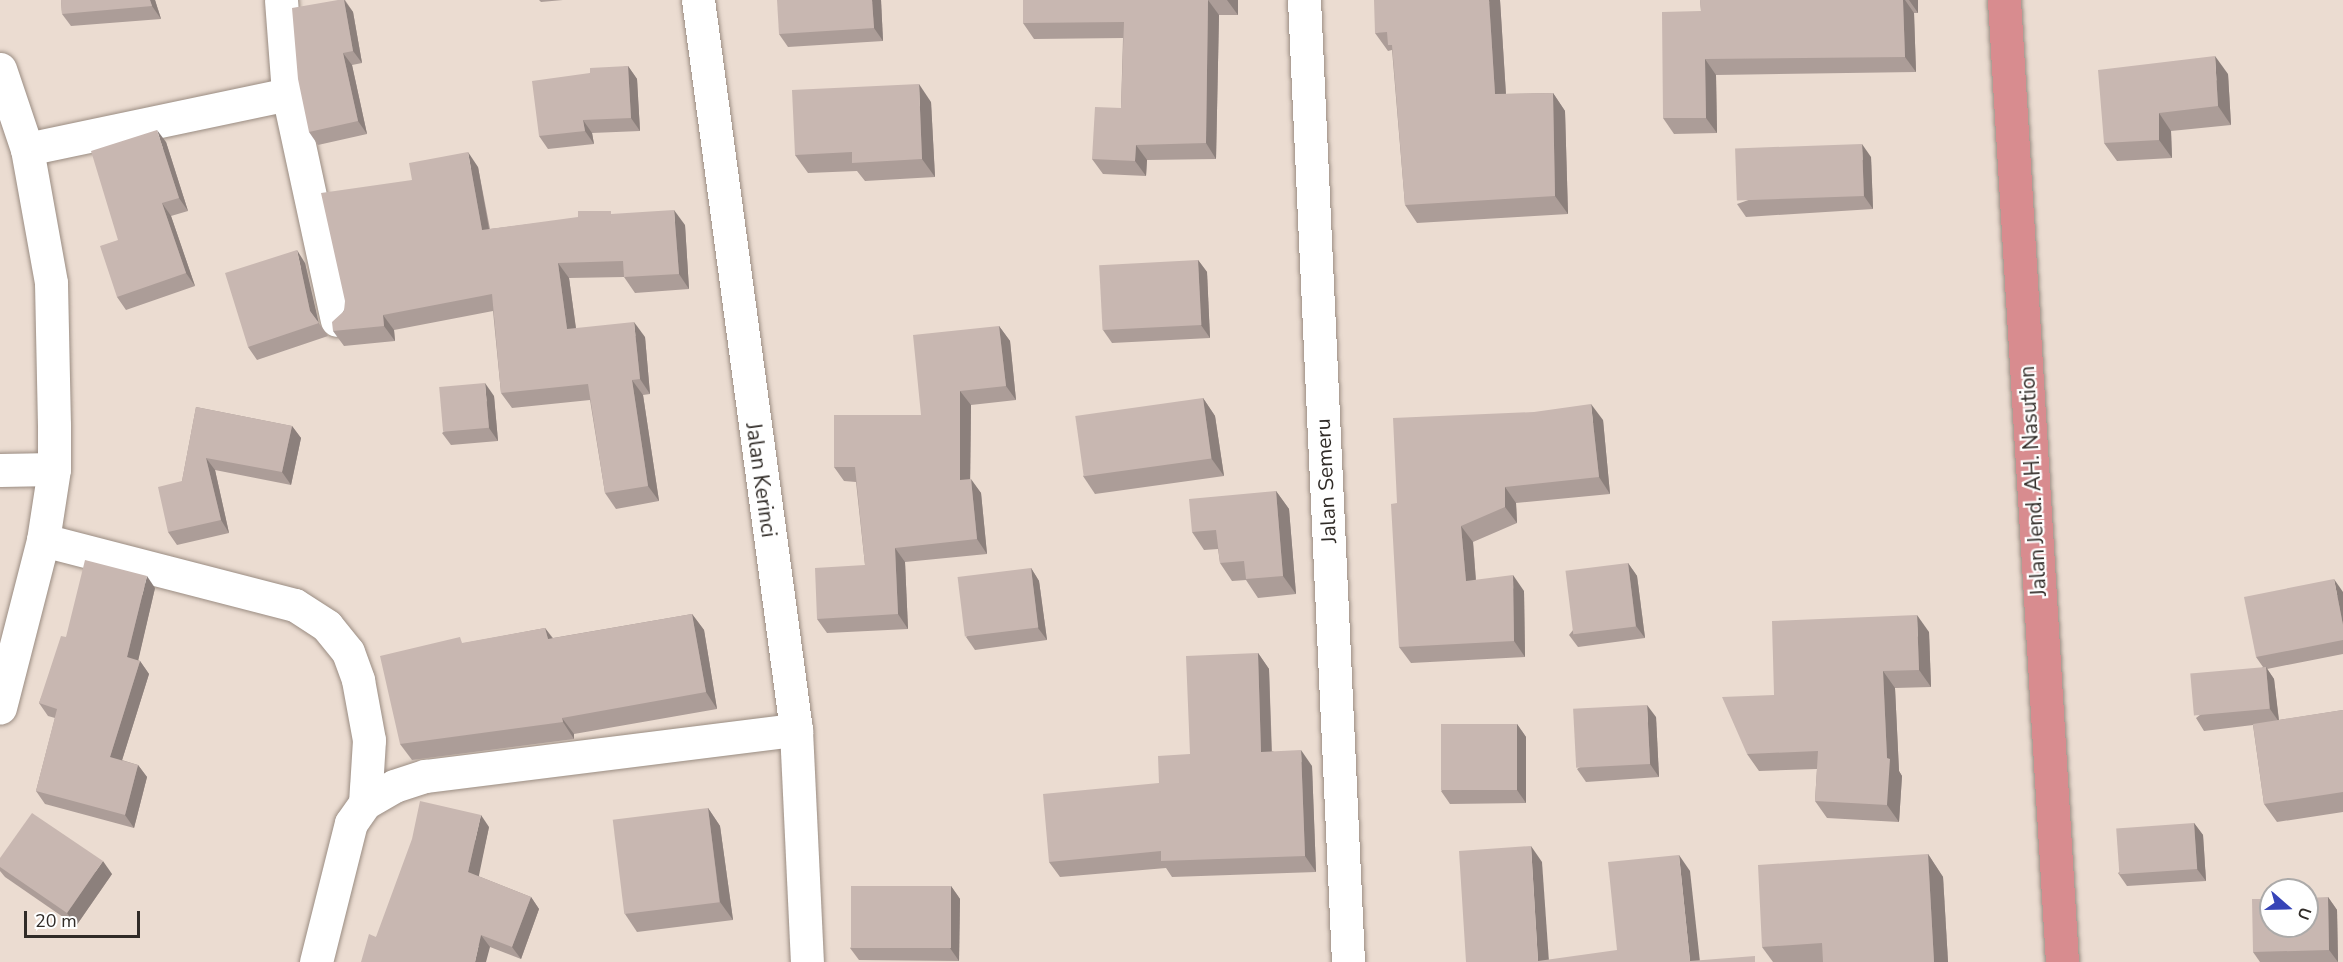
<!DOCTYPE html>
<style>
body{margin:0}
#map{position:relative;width:2343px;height:962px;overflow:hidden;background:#ebdcd1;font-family:"Nunito Sans",sans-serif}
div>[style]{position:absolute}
.roads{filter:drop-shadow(0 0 2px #9a8c82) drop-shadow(0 0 2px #9a8c82)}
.minor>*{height:33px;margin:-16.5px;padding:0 16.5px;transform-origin:16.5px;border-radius:16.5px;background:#fff}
.trunk>*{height:33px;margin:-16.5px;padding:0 16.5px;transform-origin:16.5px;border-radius:16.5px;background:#d88c8f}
.wall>*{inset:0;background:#ac9d98}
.shaded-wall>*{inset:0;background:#8c807c}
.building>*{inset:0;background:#c8b7b1;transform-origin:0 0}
span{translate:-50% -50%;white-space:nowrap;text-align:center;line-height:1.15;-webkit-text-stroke:4.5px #fff;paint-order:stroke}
.street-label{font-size:21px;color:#302b27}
.north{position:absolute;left:2259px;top:878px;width:60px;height:60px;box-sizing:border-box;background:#fff;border:2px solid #acaaa9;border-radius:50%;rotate:110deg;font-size:16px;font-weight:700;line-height:24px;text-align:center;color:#302b27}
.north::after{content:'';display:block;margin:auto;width:21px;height:27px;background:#3744b7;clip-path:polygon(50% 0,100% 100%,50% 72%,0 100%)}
.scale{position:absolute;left:24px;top:911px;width:116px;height:27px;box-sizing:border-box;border:3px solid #302b27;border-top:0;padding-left:8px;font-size:18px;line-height:21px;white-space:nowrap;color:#302b27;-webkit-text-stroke:4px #fff;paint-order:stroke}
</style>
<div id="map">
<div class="roads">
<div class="minor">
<div style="left:281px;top:0;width:94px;rotate:85.7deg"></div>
<div style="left:288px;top:94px;width:231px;rotate:77.8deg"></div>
<div style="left:698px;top:0;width:737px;rotate:82.35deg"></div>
<div style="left:796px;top:730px;width:232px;rotate:87.3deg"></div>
<div style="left:1304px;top:0;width:963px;rotate:87.38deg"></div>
<div style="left:0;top:69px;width:84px;rotate:71.4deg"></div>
<div style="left:27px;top:149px;width:136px;rotate:79.8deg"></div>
<div style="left:51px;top:283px;width:142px;rotate:88.8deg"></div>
<div style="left:54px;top:425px;width:44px;rotate:90deg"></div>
<div style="left:54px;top:469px;width:72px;rotate:98.8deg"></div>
<div style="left:43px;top:540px;width:173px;rotate:104.4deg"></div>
<div style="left:27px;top:149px;width:267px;rotate:-11.9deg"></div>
<div style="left:0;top:470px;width:54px;rotate:-1.1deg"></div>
<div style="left:43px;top:540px;width:260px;rotate:14.5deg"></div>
<div style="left:295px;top:605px;width:38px;rotate:33deg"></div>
<div style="left:327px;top:626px;width:33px;rotate:51deg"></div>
<div style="left:348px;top:652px;width:30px;rotate:70deg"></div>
<div style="left:358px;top:680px;width:61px;rotate:79.6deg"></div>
<div style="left:369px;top:740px;width:63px;rotate:93.6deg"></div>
<div style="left:316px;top:962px;width:143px;rotate:-75.9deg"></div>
<div style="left:351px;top:823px;width:24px;rotate:-55deg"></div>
<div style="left:365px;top:803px;width:34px;rotate:-30deg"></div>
<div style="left:394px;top:786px;width:33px;rotate:-18deg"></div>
<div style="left:425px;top:776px;width:374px;rotate:-7.1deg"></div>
</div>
<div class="trunk">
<div style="left:2004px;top:0;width:964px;rotate:86.55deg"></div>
</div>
</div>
<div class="wall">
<div style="clip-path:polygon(61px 0,155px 0,161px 19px,71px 26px,62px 14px)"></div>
<div style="clip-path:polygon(338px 0,345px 0,353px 12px,362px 63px,352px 65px,367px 134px,318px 145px,309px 132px)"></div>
<div style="clip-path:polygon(539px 0,563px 0,541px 2px)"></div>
<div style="clip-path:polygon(881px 0,883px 41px,788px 47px,779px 34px)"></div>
<div style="clip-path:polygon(1023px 0,1238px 0,1238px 15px,1219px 15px,1216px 159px,1147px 160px,1146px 176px,1103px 174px,1092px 159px,1121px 108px,1123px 38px,1034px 39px,1023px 23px)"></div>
<div style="clip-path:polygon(1500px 0,1506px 94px,1553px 93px,1565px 111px,1568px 214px,1417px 223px,1405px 205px,1392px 50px,1388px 51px,1375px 33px)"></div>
<div style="clip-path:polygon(1700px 0,1918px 0,1918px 13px,1914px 13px,1916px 72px,1716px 75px,1717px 133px,1674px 134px,1663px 118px,1701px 11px)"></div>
<div style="clip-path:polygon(628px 66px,637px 79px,640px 131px,592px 133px,594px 144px,548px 149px,539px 136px,590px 73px)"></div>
<div style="clip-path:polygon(2228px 74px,2231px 125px,2171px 131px,2172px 158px,2117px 161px,2104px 143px)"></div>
<div style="clip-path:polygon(931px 102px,935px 177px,865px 181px,857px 171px,808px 173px,795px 155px)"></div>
<div style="clip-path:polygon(166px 142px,188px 211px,171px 216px,195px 286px,126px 310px,117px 297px,118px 240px)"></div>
<div style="clip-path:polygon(1871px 157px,1873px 209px,1746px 217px,1737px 204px)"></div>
<div style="clip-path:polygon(478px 167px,490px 229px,613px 214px,685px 225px,689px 289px,635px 293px,624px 277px,569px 278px,576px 328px,645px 337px,650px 394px,643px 395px,659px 501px,616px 509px,605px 493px,590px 400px,512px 408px,501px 393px,493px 311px,394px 330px,395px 341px,344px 346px,333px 331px,412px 180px)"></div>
<div style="clip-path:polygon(1198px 260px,1207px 272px,1210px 338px,1112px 343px,1103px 330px)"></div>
<div style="clip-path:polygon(305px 263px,318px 322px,328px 336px,257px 360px,248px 347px)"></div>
<div style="clip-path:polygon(999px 326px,1010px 341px,1016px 400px,971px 405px,970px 479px,981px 493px,987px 554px,905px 562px,908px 629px,827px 633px,817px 619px,865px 565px,856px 482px,844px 481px,834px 467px,921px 415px)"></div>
<div style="clip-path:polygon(494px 396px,498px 441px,451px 445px,442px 433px)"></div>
<div style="clip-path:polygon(1203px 398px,1215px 416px,1224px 476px,1095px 494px,1083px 476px)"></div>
<div style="clip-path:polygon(196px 407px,292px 426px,301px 438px,291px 485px,215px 470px,229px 533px,177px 545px,168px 532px,182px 481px)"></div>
<div style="clip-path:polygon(1603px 420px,1610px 494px,1516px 503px,1517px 523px,1473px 542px,1476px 580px,1524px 591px,1525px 657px,1411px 663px,1399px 647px,1397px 503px)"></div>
<div style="clip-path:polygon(1276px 491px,1289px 509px,1296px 594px,1258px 598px,1246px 580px,1232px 581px,1220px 563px,1218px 549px,1204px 550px,1192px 532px)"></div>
<div style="clip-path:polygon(1628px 563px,1637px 576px,1645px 638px,1578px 647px,1569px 635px)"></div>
<div style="clip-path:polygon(1031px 568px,1039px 581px,1047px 640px,975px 650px,966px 637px)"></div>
<div style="clip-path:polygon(155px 588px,138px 660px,140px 661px,149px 674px,122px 760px,138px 765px,147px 777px,134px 828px,45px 804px,36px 791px,55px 718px,48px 716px,39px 703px,66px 637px)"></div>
<div style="clip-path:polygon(2343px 592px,2343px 654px,2267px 669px,2274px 679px,2279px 720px,2343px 710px,2343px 812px,2277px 822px,2264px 804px,2253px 725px,2204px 731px,2196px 718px,2263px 667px,2256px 657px)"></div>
<div style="clip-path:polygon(692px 614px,704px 630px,717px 709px,574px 734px,574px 739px,412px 760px,400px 744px,465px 643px,545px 628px,553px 638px)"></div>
<div style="clip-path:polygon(1929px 632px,1931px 687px,1895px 688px,1899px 771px,1902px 776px,1899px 822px,1827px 818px,1815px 801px,1817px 769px,1759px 771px,1747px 754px,1774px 695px)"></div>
<div style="clip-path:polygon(1258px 653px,1269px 669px,1272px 751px,1312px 766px,1316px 872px,1172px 877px,1166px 868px,1060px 877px,1049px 862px,1159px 783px,1190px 754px)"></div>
<div style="clip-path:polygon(1656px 717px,1659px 777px,1586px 782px,1577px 769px)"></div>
<div style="clip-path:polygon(1517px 724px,1526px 737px,1526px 803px,1450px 804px,1441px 791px)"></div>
<div style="clip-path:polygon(708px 808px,720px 826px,733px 920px,637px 932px,625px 914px)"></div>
<div style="clip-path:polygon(2194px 823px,2203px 835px,2206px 881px,2127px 886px,2118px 873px)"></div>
<div style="clip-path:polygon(489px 827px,478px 876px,531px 897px,539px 909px,521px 959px,490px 947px,376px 937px)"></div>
<div style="clip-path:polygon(1928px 854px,1943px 877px,1948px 962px,1773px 962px,1762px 947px)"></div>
<div style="clip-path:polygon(0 858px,112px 874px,76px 926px,5px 877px,0 871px)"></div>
<div style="clip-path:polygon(951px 886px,960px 899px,959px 961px,859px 960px,850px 948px)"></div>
<div style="clip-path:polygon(2328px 897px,2337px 910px,2338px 962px,2260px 962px,2253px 952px)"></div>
</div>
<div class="shaded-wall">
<div style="clip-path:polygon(150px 0,155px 0,161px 19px,152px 6px)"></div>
<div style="clip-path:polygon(344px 0,353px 12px,362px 63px,353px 51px)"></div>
<div style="clip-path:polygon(872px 0,881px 0,883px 41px,874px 28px)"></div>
<div style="clip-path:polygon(1208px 0,1219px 15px,1216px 159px,1206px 143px)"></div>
<div style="clip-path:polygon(1227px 0,1238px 0,1238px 15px)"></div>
<div style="clip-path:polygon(1489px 0,1500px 0,1507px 112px,1495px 94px)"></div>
<div style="clip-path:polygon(1903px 0,1905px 0,1914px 13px,1916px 72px,1905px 57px)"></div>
<div style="clip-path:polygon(1909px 0,1918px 0,1918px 13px)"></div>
<div style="clip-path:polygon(343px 53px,352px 65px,367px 134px,358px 121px)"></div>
<div style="clip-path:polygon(2215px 56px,2228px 74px,2231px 125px,2218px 106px)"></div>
<div style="clip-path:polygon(1705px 59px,1716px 75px,1717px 133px,1706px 118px)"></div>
<div style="clip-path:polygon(628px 66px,637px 79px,640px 131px,631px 118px)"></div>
<div style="clip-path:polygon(919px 84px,931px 102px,935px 177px,922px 159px)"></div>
<div style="clip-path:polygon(1553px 93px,1565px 111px,1568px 214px,1555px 196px)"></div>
<div style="clip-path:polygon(2159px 113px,2171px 131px,2172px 158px,2159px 140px)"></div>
<div style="clip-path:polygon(583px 120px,592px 133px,594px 144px,585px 131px)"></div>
<div style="clip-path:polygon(157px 130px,166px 142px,188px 211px,179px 198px)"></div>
<div style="clip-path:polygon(1862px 144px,1871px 157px,1873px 209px,1864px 196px)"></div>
<div style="clip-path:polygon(1136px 145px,1147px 160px,1146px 176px,1135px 161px)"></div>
<div style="clip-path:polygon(468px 152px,478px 167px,492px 246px,482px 230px)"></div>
<div style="clip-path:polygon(162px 203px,171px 216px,195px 286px,186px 273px)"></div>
<div style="clip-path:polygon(674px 210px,685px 225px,689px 289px,679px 274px)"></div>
<div style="clip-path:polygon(297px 250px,305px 263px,319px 324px,310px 311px)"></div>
<div style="clip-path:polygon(1198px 260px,1207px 272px,1210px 338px,1201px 325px)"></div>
<div style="clip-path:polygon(558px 263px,569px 278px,578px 344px,567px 329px)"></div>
<div style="clip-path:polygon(383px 315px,394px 330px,395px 341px,384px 326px)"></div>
<div style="clip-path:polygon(634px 322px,645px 337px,650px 394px,640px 379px)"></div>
<div style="clip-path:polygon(999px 326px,1010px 341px,1016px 400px,1006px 386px)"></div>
<div style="clip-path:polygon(632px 380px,643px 395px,659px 501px,648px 486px)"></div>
<div style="clip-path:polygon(485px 383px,494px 396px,498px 441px,489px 428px)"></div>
<div style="clip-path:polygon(960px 391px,971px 405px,970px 494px,960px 480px)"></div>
<div style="clip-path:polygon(1203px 398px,1215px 416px,1224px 476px,1211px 458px)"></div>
<div style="clip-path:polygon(1591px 404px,1603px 420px,1610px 494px,1599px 477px)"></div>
<div style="clip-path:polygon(292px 426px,301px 438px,291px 485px,282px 472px)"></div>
<div style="clip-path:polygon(206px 458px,215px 470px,229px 533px,221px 520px)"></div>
<div style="clip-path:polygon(971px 479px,981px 493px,987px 554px,977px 539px)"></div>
<div style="clip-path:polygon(1505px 487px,1516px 503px,1517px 523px,1505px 507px)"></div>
<div style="clip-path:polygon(1276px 491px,1289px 509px,1296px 594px,1283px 576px)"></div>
<div style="clip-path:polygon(1461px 526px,1473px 542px,1477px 597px,1466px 581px)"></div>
<div style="clip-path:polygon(895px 548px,905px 562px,908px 629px,898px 614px)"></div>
<div style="clip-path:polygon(1628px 563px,1637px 576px,1645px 638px,1636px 626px)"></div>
<div style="clip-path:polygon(1031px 568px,1039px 581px,1047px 640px,1038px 628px)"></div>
<div style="clip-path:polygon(1513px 575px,1524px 591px,1525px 657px,1514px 641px)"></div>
<div style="clip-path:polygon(147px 576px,155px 588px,136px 670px,127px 657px)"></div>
<div style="clip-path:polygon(2334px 579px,2343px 592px,2343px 625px)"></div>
<div style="clip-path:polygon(692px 614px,704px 630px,717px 709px,706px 692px)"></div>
<div style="clip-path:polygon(1917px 615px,1929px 632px,1931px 687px,1919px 670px)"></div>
<div style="clip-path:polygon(545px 628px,557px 645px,548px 639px)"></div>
<div style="clip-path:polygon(1258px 653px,1269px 669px,1272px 768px,1261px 752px)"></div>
<div style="clip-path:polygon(140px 661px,149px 674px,119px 770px,110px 757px)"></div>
<div style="clip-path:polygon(2266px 667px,2274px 679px,2279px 722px,2270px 709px)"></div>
<div style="clip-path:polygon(1883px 671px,1895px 688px,1899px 771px,1902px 776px,1899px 822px,1887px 805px,1887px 758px)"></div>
<div style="clip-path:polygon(1647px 705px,1656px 717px,1659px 777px,1650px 764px)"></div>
<div style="clip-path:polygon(562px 718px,574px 734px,574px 739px,563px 722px)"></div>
<div style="clip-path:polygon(1517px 724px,1526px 737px,1526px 803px,1517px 790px)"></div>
<div style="clip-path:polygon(1301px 750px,1312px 766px,1316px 872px,1305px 856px)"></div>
<div style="clip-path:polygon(138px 765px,147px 777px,134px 828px,125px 815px)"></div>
<div style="clip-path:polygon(708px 808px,720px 826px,733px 920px,720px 902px)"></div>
<div style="clip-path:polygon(481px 815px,489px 827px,477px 885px,468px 872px)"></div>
<div style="clip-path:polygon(2194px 823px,2203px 835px,2206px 881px,2197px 869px)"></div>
<div style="clip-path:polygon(1531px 846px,1542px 862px,1549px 962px,1538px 961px)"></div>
<div style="clip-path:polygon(1928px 854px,1943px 877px,1948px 962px,1934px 962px)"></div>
<div style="clip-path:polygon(1679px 855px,1690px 871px,1700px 962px,1690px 961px)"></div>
<div style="clip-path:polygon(103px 861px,112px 874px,76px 926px,67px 913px)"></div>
<div style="clip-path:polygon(951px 886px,960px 899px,959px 961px,950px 948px)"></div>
<div style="clip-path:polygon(531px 897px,539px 909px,521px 959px,512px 947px)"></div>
<div style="clip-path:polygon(2328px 897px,2337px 910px,2338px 962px,2329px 950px)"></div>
<div style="clip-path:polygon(481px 935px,490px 947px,486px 962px,475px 962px)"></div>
</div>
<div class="building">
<div style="clip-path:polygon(61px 0,150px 0,152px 6px,62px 14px)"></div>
<div style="clip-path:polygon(338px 0,344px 0,353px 51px,343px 53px,358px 121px,309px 132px,298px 79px,292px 8px)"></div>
<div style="clip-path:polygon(777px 0,872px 0,874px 28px,779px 34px)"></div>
<div style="clip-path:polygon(1023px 0,1208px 0,1206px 143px,1136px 145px,1135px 161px,1092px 159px,1095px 107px,1121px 108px,1124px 22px,1023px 23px)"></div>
<div style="clip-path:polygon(1374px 0,1489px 0,1495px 94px,1553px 93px,1555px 196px,1405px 205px,1392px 45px,1388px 45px,1387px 32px,1375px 33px)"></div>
<div style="clip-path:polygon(1700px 0,1903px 0,1905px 57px,1705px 59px,1706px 118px,1663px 118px,1662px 12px,1701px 11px)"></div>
<div style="clip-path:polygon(2215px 56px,2218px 106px,2159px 113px,2159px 140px,2104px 143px,2098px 70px)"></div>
<div style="clip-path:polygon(628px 66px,631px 118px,583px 120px,585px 131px,539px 136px,532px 81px,590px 73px,590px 68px)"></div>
<div style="clip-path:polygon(919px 84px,922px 159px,852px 163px,852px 152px,795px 155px,792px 90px)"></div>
<div style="clip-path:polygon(157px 130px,179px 198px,162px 203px,186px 273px,117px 297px,100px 246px,118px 240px,91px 151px)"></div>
<div style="left:1862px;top:144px;width:52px;height:127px;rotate:88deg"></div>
<div style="clip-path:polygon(468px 152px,482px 230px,578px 217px,578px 211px,611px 211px,611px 214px,674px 210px,679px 274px,624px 277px,623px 261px,558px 263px,567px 329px,634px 322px,640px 379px,632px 380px,648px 486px,605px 493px,588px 384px,501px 393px,492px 294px,383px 315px,384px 326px,333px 331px,332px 322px,344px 311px,345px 301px,321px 193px,412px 180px,409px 163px)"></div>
<div style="clip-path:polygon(297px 250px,310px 311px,319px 323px,248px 347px,225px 273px)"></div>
<div style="left:1198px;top:260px;width:65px;height:99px;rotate:87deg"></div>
<div style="clip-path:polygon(999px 326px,1006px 386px,960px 391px,960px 480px,971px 479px,977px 539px,895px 548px,898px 614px,817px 619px,815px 568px,865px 565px,855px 467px,834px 467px,834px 415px,921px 415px,913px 335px)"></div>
<div style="left:485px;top:383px;width:45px;height:46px;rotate:85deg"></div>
<div style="left:1203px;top:398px;width:61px;height:129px;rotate:82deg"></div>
<div style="clip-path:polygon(1591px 404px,1599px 477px,1505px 487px,1505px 507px,1461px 526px,1466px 581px,1513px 575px,1514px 641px,1399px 647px,1391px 504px,1397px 503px,1393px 418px,1534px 412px)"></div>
<div style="clip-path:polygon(196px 407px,292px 426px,282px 472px,206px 458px,221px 520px,168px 532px,158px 487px,182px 481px)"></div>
<div style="clip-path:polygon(1276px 491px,1283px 576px,1246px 579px,1244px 561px,1220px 563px,1216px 530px,1192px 532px,1189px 499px)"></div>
<div style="clip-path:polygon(85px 560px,147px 576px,127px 657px,140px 661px,110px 757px,138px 765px,125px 815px,36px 791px,57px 709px,39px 703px,61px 636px,66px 637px)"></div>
<div style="left:1628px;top:563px;width:64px;height:63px;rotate:83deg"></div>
<div style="left:1031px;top:568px;width:60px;height:74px;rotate:83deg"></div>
<div style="clip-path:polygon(2334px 579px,2343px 625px,2343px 640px,2256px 657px,2244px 597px)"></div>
<div style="clip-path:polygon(692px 614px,706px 692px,562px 718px,563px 722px,400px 744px,380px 656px,460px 637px,462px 643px,545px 628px,548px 639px)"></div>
<div style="clip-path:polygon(1917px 615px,1919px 670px,1883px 671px,1887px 758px,1890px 759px,1887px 805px,1815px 801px,1818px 751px,1747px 754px,1722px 697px,1774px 695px,1772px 621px)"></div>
<div style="clip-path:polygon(1258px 653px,1261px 752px,1301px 750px,1305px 856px,1161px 861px,1161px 851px,1049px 862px,1043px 794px,1159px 783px,1158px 756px,1190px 754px,1186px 656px)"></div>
<div style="left:2266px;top:667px;width:42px;height:76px;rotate:85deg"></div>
<div style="left:1647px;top:705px;width:59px;height:74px;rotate:87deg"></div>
<div style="clip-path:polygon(2343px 710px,2343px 792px,2264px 804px,2253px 724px)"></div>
<div style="left:1517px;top:724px;width:66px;height:76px;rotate:90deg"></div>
<div style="clip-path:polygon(420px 801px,481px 815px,468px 872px,531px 897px,512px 947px,481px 935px,475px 962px,361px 962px,369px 934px,376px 937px,412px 839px)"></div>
<div style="left:708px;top:808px;width:95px;height:96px;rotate:83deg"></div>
<div style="clip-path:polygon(32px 813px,103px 861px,67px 913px,0 867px,0 858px)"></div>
<div style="left:2194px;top:823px;width:46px;height:78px;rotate:86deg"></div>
<div style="clip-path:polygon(1531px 846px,1538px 961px,1617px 950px,1608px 862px,1679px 855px,1690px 961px,1755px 956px,1755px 962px,1466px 962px,1459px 851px)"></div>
<div style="clip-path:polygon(1928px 854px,1934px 962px,1823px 962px,1822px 943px,1762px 947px,1758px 865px)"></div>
<div style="left:851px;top:886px;width:100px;height:62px"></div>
<div style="clip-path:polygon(2328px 897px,2329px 950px,2253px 952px,2252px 899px,2271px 899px,2271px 926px,2307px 926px,2307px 898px)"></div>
</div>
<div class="street-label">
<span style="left:761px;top:480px;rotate:82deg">Jalan Kerinci</span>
<span style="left:1326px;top:481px;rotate:-93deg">Jalan Semeru</span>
<span style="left:2033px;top:481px;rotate:-93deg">Jalan Jend. AH. Nasution</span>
</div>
<div class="north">U</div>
<div class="scale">20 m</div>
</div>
